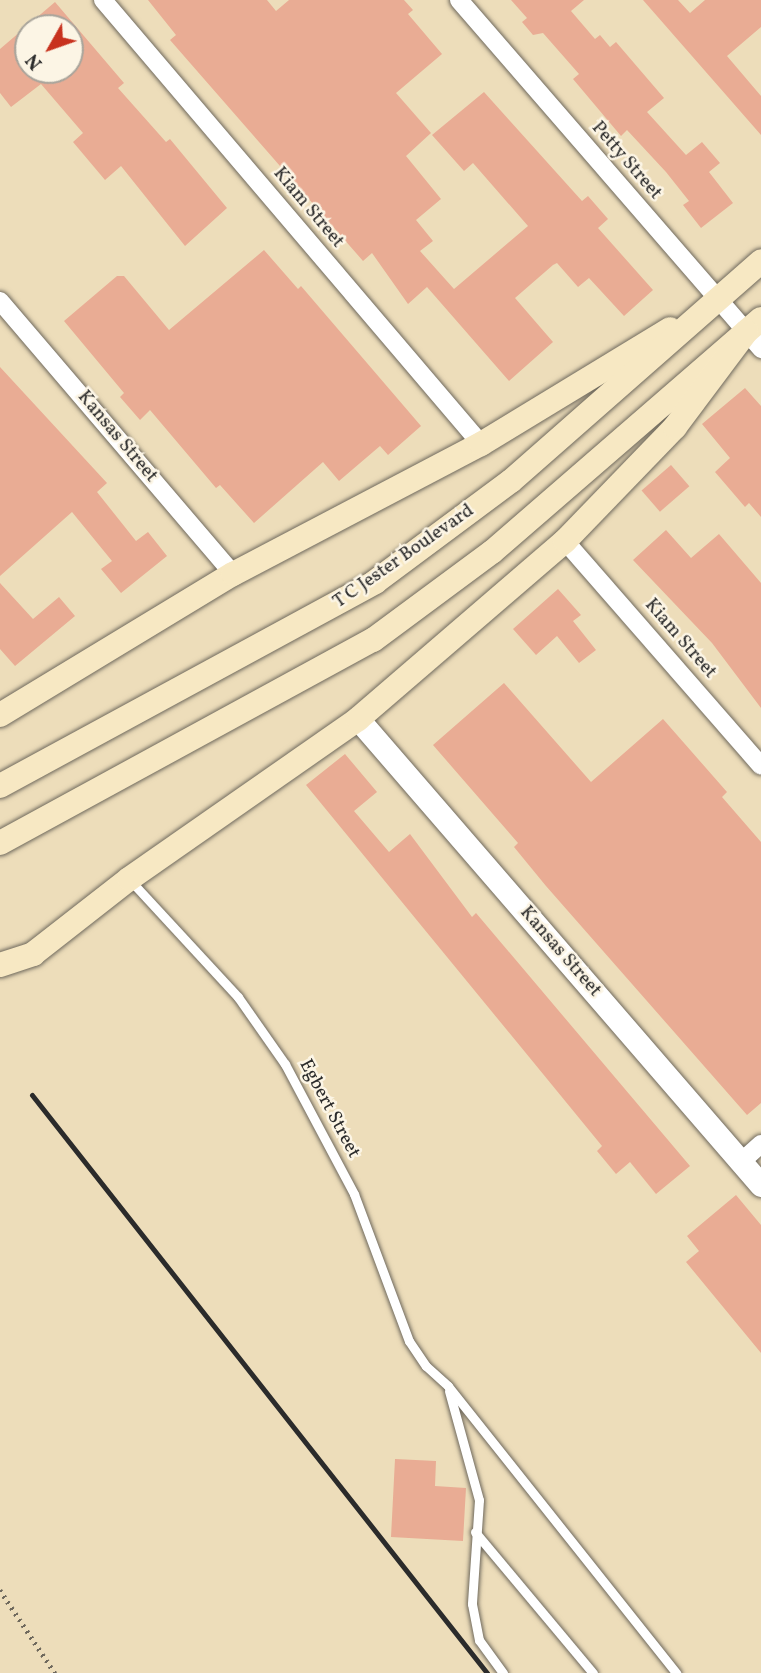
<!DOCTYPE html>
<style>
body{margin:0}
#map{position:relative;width:761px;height:1673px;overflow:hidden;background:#edddba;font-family:Vollkorn,serif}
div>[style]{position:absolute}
.building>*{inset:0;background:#e9ac94;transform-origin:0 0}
.path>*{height:4.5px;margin-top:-2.25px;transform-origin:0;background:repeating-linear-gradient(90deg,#6f695d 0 2px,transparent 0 7px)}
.roads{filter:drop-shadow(0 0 2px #6f695d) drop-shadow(0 0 2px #6f695d)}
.service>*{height:9px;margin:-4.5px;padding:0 4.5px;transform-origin:4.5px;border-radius:4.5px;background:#fff}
.minor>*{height:18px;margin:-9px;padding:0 9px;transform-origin:9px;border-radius:9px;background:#fff}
.tertiary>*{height:23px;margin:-11.5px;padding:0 11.5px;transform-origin:11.5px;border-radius:11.5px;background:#fff}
.secondary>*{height:24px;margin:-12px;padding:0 12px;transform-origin:12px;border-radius:12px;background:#f7e8c3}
.rail>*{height:5px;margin:-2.5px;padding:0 2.5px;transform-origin:2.5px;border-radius:2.5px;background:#2b2b2b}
span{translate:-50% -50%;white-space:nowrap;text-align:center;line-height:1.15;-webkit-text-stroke:5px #fcf5e5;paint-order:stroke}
.street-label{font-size:19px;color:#2b2b2b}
.north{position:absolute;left:14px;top:14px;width:70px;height:70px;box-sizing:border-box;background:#fcf5e5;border:2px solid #a8a49b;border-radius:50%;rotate:230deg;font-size:19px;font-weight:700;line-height:28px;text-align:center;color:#2b2b2b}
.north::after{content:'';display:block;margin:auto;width:24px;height:32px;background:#c8321e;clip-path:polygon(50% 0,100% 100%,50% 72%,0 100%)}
</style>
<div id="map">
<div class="building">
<div style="clip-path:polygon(148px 0,267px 0,276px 11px,289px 0,404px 0,413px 10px,408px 14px,442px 54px,396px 93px,431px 133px,406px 156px,441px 199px,416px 220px,433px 241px,420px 251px,454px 289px,528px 226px,473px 163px,464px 171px,432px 135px,484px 92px,582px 201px,588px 196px,608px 219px,598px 228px,653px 290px,624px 316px,589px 278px,578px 287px,557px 263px,553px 265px,515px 298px,553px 342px,509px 381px,427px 287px,408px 304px,372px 253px,363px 261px,170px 40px,176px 35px)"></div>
<div style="clip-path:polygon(511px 0,584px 0,571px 11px,595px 39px,600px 35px,610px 47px,616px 42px,664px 98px,647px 112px,686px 155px,702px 142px,720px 163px,709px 172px,733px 203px,701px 228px,683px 205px,689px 201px,666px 172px,627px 130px,621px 136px,573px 79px,579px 74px,543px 33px,533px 35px,522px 22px,527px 18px)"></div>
<div style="clip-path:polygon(643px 0,678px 0,690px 13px,705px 0,761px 0,761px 27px,727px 56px,761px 96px,761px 135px)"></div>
<div style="clip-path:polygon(evenodd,55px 2px,124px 83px,118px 88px,166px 142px,170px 139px,227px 208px,185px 246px,121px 166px,105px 180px,73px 142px,83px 133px,41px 84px,11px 107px,0 93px,0 49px,55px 2px,28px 28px,70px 28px,70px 70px,28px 70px,28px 28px)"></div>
<div style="clip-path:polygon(264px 250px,298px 289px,301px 286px,421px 426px,388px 455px,380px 446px,339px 481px,323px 462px,254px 523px,220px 485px,216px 488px,150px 410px,140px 420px,120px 397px,124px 393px,64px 321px,117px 276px,124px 276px,169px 330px)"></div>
<div style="clip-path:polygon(0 367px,107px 483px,97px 492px,136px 541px,148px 532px,167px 556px,121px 593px,101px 569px,112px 561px,72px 512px,0 576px)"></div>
<div style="clip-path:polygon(745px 388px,761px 406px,761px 517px,749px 503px,745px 507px,715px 472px,730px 458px,702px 424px)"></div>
<div style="left:671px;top:465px;width:28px;height:39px;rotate:49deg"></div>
<div style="clip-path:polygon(666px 530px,691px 558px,719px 534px,761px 583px,761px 708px,712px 643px,633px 560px)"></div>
<div style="clip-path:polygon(0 583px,33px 619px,59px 597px,75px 616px,15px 666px,0 649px)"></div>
<div style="clip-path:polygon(558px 589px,581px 615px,573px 621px,596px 650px,579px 663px,557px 636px,536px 655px,513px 629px)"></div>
<div style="clip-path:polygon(504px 683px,591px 782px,663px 719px,727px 792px,722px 797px,761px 842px,761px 1103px,747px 1115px,546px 886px,514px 847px,518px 843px,433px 745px)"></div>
<div style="clip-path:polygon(345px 754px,377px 792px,354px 811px,389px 852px,410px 834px,472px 917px,476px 913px,690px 1166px,656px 1194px,630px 1162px,616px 1174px,597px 1151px,602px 1146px,306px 785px)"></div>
<div style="clip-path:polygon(736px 1195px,761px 1225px,761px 1353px,686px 1262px,699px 1251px,687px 1236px)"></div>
<div style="clip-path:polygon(395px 1459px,436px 1461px,435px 1486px,466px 1488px,463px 1541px,391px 1537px)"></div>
</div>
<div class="path">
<div style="left:0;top:1590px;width:100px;rotate:56.5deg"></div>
</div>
<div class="roads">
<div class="service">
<div style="left:130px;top:880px;width:159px;rotate:47.3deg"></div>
<div style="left:238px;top:997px;width:82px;rotate:55deg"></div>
<div style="left:285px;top:1064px;width:147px;rotate:62deg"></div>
<div style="left:354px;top:1194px;width:157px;rotate:69.5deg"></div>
<div style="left:409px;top:1341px;width:30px;rotate:56deg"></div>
<div style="left:426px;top:1366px;width:30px;rotate:42deg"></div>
<div style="left:448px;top:1386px;width:367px;rotate:51.5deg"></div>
<div style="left:449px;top:1391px;width:113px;rotate:74.6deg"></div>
<div style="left:479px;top:1500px;width:104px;rotate:93.9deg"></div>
<div style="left:472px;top:1604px;width:37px;rotate:79deg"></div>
<div style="left:479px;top:1640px;width:41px;rotate:54deg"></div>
<div style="left:475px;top:1532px;width:184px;rotate:50.1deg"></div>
</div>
<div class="minor">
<div style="left:103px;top:0;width:583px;rotate:49.59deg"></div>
<div style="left:459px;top:0;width:462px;rotate:49.1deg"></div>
<div style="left:0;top:301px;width:359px;rotate:49.5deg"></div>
<div style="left:565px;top:541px;width:298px;rotate:48.9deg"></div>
<div style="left:741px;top:1162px;width:27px;rotate:-42deg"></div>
</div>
<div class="tertiary">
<div style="left:358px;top:719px;width:616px;rotate:49.15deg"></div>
</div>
<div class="secondary">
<div style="left:0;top:715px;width:272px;rotate:-31.2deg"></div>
<div style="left:233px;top:574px;width:280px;rotate:-27.7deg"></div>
<div style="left:481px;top:444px;width:221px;rotate:-31.3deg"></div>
<div style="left:0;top:786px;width:427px;rotate:-28.5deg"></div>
<div style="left:375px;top:582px;width:169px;rotate:-36.6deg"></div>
<div style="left:511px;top:481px;width:333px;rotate:-41.3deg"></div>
<div style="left:0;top:843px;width:425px;rotate:-28.6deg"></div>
<div style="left:373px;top:640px;width:148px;rotate:-36.5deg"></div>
<div style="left:492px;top:552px;width:356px;rotate:-40.9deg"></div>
<div style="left:0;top:965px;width:35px;rotate:-18deg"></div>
<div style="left:33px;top:954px;width:122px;rotate:-38deg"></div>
<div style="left:129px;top:879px;width:279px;rotate:-34.9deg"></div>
<div style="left:358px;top:719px;width:273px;rotate:-40.7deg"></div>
<div style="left:565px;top:541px;width:158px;rotate:-46deg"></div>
<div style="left:675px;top:427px;width:119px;rotate:-53.2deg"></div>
</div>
</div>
<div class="rail">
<div style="left:32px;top:1095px;width:736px;rotate:51.79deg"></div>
</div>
<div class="street-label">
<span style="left:626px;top:161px;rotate:49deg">Petty Street</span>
<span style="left:308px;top:208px;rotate:50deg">Kiam Street</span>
<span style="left:117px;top:437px;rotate:50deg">Kansas Street</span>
<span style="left:404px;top:557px;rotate:-35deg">T C Jester Boulevard</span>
<span style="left:680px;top:639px;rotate:49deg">Kiam Street</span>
<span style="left:560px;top:952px;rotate:49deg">Kansas Street</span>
<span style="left:329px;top:1109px;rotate:62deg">Egbert Street</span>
</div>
<div class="north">N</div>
</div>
